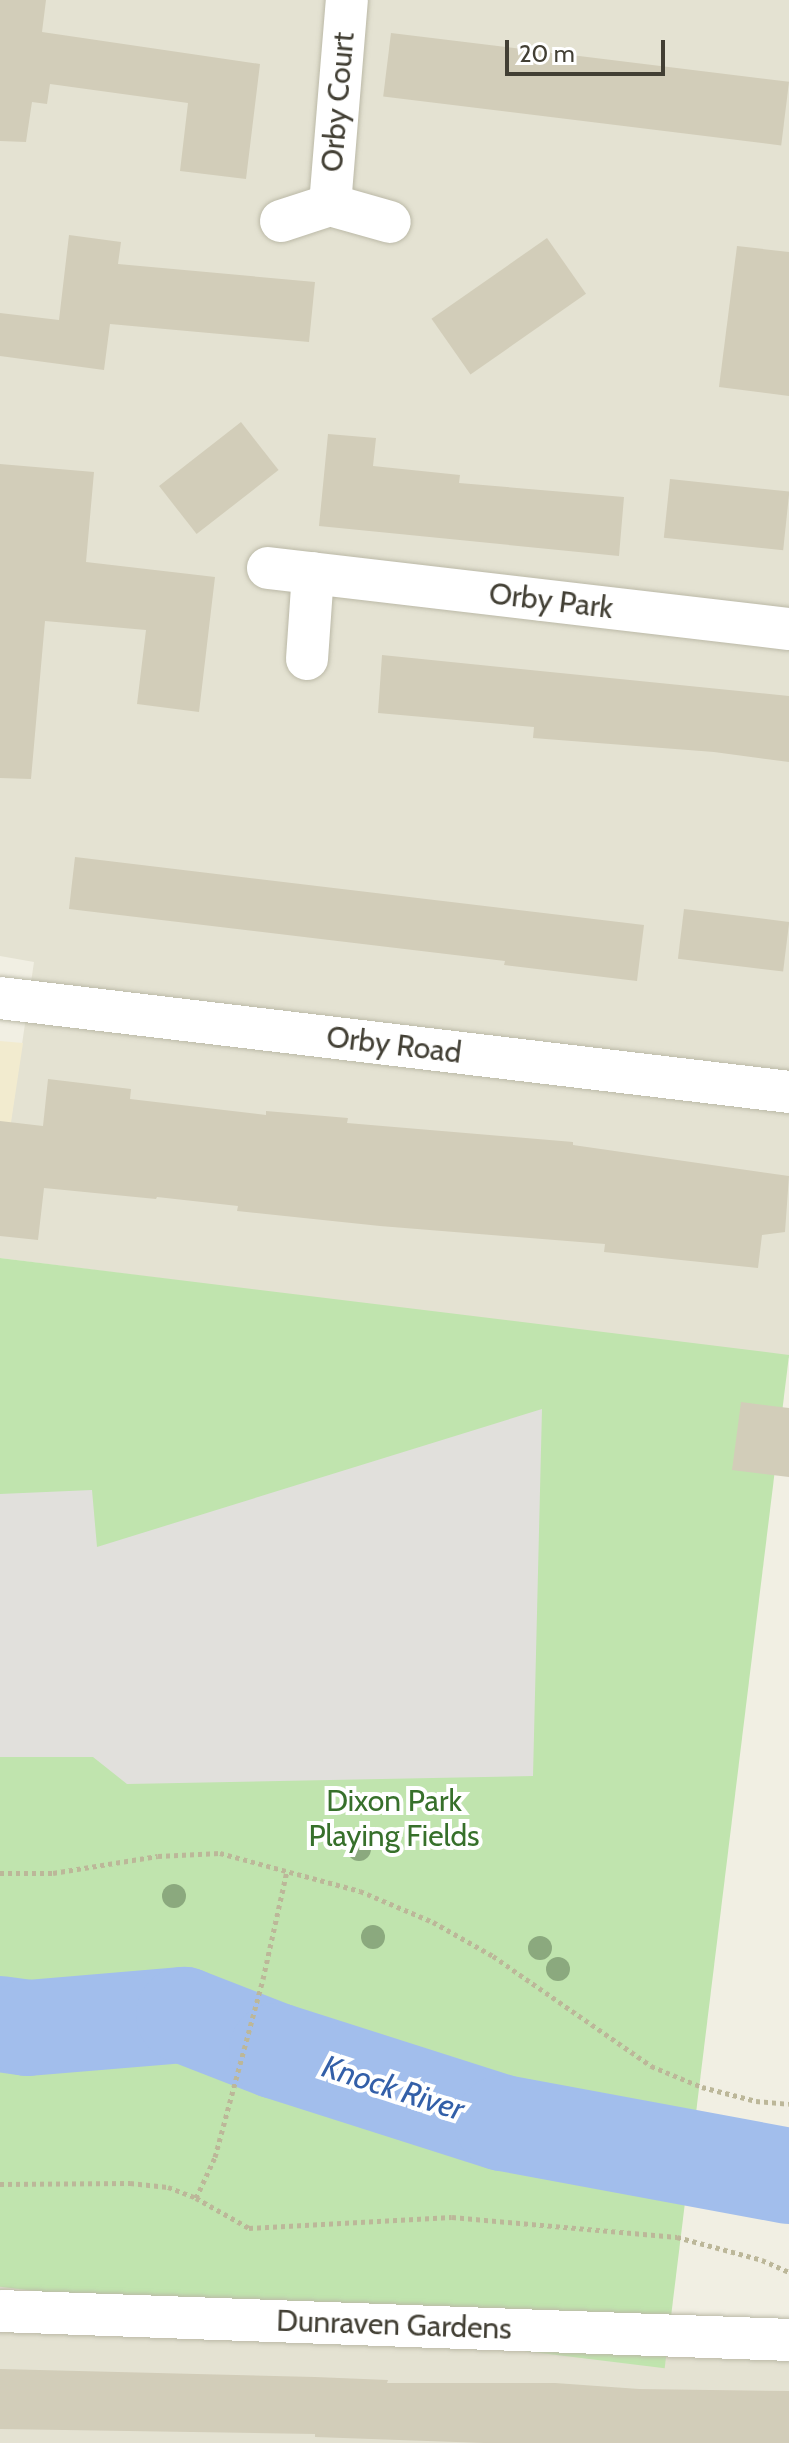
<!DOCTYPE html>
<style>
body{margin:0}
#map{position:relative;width:789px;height:2443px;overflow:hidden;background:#f1efe3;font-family:Cabin,sans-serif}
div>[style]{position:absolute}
.residential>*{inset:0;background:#e4e2d2}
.commercial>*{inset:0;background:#f2ebcf}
.green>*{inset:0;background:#c0e4ae;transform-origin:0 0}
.parking>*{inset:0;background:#e1e0dc}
.river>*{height:96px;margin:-48px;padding:0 48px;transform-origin:48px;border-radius:48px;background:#a2beec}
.building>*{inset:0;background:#d2cdb9;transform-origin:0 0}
.path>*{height:5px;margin-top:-2.5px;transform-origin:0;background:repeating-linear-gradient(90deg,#bcb799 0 4px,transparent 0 8px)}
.roads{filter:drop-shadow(0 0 2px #bbb9a7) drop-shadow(0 0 2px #bbb9a7)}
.minor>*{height:42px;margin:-21px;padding:0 21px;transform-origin:21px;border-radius:21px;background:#fff}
.trees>*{width:24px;height:24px;margin:-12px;border-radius:50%;background:#8ba97e}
span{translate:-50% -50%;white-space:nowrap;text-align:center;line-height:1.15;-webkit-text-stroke:8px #fff;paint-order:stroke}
.street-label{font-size:30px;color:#423f34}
.park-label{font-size:30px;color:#37702b}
.water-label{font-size:32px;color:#335fa8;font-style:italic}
.scale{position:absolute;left:505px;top:40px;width:160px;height:36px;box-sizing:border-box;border:4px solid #423f34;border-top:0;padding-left:10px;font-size:24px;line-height:28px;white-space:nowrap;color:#423f34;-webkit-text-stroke:6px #fff;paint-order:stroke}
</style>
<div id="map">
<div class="residential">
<div style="clip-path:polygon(0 0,789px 0,789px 1358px,0 1258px,0 1195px,34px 962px,0 956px)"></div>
<div style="clip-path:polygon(0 2279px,789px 2320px,789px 2443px,0 2443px)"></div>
</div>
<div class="commercial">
<div style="clip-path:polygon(0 1041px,23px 1043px,0 1195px)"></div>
</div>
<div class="green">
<div style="left:0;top:1258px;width:795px;height:1021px;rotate:7deg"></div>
</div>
<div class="parking">
<div style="clip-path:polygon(542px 1409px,533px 1776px,127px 1784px,93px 1757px,0 1757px,0 1494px,92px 1490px,97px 1547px)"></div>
</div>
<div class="river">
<div style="left:0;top:2024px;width:28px;rotate:8deg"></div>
<div style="left:28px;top:2028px;width:157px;rotate:-4.8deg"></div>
<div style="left:184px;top:2015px;width:100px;rotate:21.2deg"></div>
<div style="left:277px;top:2051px;width:237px;rotate:17.7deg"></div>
<div style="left:503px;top:2123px;width:291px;rotate:10.5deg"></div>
</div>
<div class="building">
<div style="clip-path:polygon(0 0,46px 0,42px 32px,260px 64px,246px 179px,180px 171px,188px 103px,50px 84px,47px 104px,32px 102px,26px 142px,0 141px)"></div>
<div style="left:391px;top:33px;width:401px;height:64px;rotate:7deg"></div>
<div style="clip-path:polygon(69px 235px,121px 242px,118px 264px,315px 282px,309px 342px,110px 324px,104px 370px,0 356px,0 313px,59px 320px)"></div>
<div style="left:547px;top:238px;width:68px;height:141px;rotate:55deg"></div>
<div style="clip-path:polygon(737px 246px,789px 252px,789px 396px,719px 387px)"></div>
<div style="left:241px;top:422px;width:61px;height:104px;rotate:52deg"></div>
<div style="clip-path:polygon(328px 434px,376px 438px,373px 466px,460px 475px,459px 483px,624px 497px,619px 556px,319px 526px)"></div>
<div style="clip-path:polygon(0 464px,94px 472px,86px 562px,215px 577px,199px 712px,137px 704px,146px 630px,45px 621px,31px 779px,0 778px)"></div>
<div style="left:670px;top:479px;width:120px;height:59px;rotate:6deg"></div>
<div style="clip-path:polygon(382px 655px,789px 696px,789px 762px,714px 752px,533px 738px,534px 727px,378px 713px)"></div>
<div style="clip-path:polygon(75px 857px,644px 925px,637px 981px,504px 965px,505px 961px,69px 909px)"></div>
<div style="left:684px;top:909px;width:106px;height:50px;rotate:7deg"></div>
<div style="clip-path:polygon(48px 1079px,131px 1089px,130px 1099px,266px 1115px,266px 1111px,348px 1118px,347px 1123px,573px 1142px,573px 1145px,789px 1176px,785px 1232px,762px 1235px,758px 1268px,604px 1252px,605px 1244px,380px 1226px,237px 1211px,238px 1206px,157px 1197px,156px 1199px,44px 1188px,38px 1240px,0 1236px,0 1121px,43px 1126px)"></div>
<div style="clip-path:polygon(741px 1402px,789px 1408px,789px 1477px,732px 1470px)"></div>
<div style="clip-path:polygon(0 2369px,315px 2377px,388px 2380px,387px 2383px,555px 2383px,639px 2389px,789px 2391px,789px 2443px,484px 2443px,315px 2437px,315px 2434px,0 2429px)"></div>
</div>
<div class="path">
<div style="left:0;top:1873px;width:53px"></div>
<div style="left:53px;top:1873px;width:106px;rotate:-9.2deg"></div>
<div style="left:158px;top:1856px;width:62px;rotate:-2.8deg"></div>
<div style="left:220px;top:1853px;width:145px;rotate:15.2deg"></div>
<div style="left:360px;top:1891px;width:79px;rotate:23deg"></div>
<div style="left:433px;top:1922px;width:69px;rotate:29.5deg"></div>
<div style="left:493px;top:1956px;width:193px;rotate:34.8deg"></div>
<div style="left:651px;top:2066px;width:55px;rotate:22.4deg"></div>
<div style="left:702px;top:2087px;width:56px;rotate:14.5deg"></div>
<div style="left:756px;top:2101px;width:33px;rotate:5deg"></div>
<div style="left:0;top:2184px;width:130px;rotate:-0.4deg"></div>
<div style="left:130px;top:2183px;width:38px;rotate:6deg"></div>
<div style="left:168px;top:2187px;width:30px;rotate:21deg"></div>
<div style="left:196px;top:2198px;width:61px;rotate:29.5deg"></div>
<div style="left:249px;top:2228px;width:203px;rotate:-3.1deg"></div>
<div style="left:452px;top:2217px;width:226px;rotate:5.1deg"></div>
<div style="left:677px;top:2237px;width:88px;rotate:15.1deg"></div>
<div style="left:762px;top:2260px;width:30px;rotate:24deg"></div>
<div style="left:196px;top:2198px;width:45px;rotate:-65.1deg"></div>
<div style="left:215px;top:2157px;width:184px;rotate:-74.9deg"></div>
<div style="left:263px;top:1979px;width:111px;rotate:-77.5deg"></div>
</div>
<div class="roads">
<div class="minor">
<div style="left:330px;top:205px;width:206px;rotate:-85.3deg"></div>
<div style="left:281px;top:221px;width:52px;rotate:-18.1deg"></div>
<div style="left:330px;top:205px;width:62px;rotate:15.8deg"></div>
<div style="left:268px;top:568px;width:525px;rotate:6.68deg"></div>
<div style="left:307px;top:659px;width:86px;rotate:-86deg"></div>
<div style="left:0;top:998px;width:795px;rotate:6.79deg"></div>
<div style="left:0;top:2311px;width:790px;rotate:2.1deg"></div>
</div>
</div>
<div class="trees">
<div style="left:359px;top:1849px"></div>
<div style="left:174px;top:1896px"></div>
<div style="left:373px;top:1937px"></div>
<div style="left:540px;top:1948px"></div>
<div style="left:558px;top:1969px"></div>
</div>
<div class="street-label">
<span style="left:338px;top:102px;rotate:-85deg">Orby Court</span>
<span style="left:551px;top:601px;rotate:7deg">Orby Park</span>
<span style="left:394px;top:1045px;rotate:7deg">Orby Road</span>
<span style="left:394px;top:2325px;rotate:2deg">Dunraven Gardens</span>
</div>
<div class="park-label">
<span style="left:394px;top:1818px">Dixon Park<br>Playing Fields</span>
</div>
<div class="water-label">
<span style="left:393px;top:2088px;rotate:18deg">Knock River</span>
</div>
<div class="scale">20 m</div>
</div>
